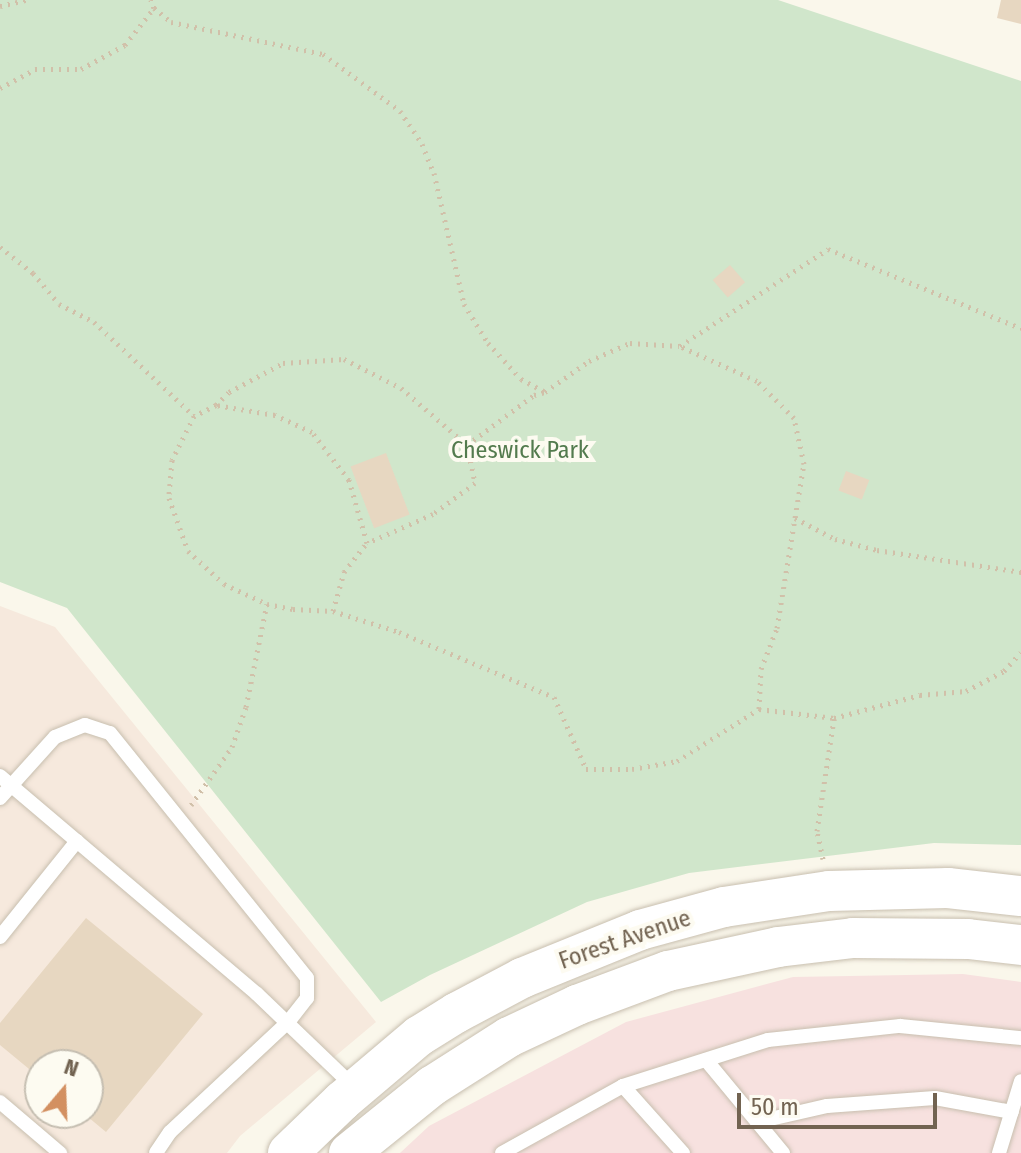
<!DOCTYPE html>
<style>
body{margin:0}
#map{position:relative;width:1021px;height:1153px;overflow:hidden;background:#faf7eb;font-family:"Fira Sans Condensed",sans-serif}
div>[style]{position:absolute}
.commercial>*{inset:0;background:#f6e9dd}
.medical>*{inset:0;background:#f7e1df}
.green>*{inset:0;background:#d0e6cb}
.building>*{inset:0;background:#e7d7c1;transform-origin:0 0}
.path>*{height:5px;margin-top:-2.5px;transform-origin:0;background:repeating-linear-gradient(90deg,#d1c0a9 0 2px,transparent 0 8px)}
.roads{filter:drop-shadow(0 0 2px #c8bfaf) drop-shadow(0 0 2px #c8bfaf)}
.service>*{height:14px;margin:-7px;padding:0 7px;transform-origin:7px;border-radius:7px;background:#fff}
.secondary>*{height:40px;margin:-20px;padding:0 20px;transform-origin:20px;border-radius:20px;background:#fff}
span{translate:-50% -50%;white-space:nowrap;text-align:center;line-height:1.15;-webkit-text-stroke:8px #fdfbf1;paint-order:stroke}
.park-label{font-size:24px;color:#537b4e}
.street-label{font-size:24px;color:#726351}
.north{position:absolute;left:24px;top:1049px;width:80px;height:80px;box-sizing:border-box;background:#fdfbf1;border:2px solid #c5beb1;border-radius:50%;rotate:19deg;font-size:22px;font-weight:700;line-height:32px;text-align:center;color:#726351}
.north::after{content:'';display:block;margin:auto;width:28px;height:36px;background:#d39061;clip-path:polygon(50% 0,100% 100%,50% 72%,0 100%)}
.scale{position:absolute;left:737px;top:1093px;width:200px;height:36px;box-sizing:border-box;border:4px solid #726351;border-top:0;padding-left:10px;font-size:24px;line-height:28px;white-space:nowrap;color:#726351;-webkit-text-stroke:6px #fdfbf1;paint-order:stroke}
</style>
<div id="map">
<div class="commercial">
<div style="clip-path:polygon(evenodd,0 606px,55px 627px,376px 1022px,240px 1136px,227px 1153px,0 1153px,0 606px,40px 1065px,88px 1065px,88px 1113px,40px 1113px,40px 1065px)"></div>
</div>
<div class="medical">
<div style="clip-path:polygon(963px 974px,1021px 982px,1021px 1153px,400px 1153px,429px 1126px,626px 1022px,793px 977px)"></div>
</div>
<div class="green">
<div style="clip-path:polygon(0 0,778px 0,1021px 81px,1021px 845px,934px 843px,689px 873px,587px 902px,430px 975px,381px 1002px,67px 608px,0 582px)"></div>
</div>
<div class="building">
<div style="clip-path:polygon(1001px 0,1021px 0,1021px 24px,997px 18px)"></div>
<div style="left:730px;top:265px;width:23px;height:23px;rotate:49deg"></div>
<div style="left:386px;top:453px;width:66px;height:38px;rotate:69deg"></div>
<div style="left:846px;top:471px;width:25px;height:21px;rotate:21deg"></div>
<div style="clip-path:polygon(86px 918px,203px 1014px,106px 1132px,88px 1117px,88px 1065px,40px 1065px,40px 1078px,0 1045px,0 1023px)"></div>
</div>
<div class="path">
<div style="left:0;top:6px;width:27px;rotate:-13deg"></div>
<div style="left:154px;top:8px;width:22px;rotate:39deg"></div>
<div style="left:171px;top:22px;width:155px;rotate:11.9deg"></div>
<div style="left:323px;top:54px;width:96px;rotate:36.5deg"></div>
<div style="left:400px;top:111px;width:40px;rotate:56deg"></div>
<div style="left:422px;top:144px;width:31px;rotate:68deg"></div>
<div style="left:434px;top:173px;width:134px;rotate:77.1deg"></div>
<div style="left:464px;top:304px;width:46px;rotate:58.4deg"></div>
<div style="left:488px;top:343px;width:49px;rotate:47.5deg"></div>
<div style="left:521px;top:379px;width:27px;rotate:28deg"></div>
<div style="left:0;top:88px;width:40px;rotate:-28deg"></div>
<div style="left:35px;top:69px;width:46px"></div>
<div style="left:81px;top:69px;width:50px;rotate:-28.6deg"></div>
<div style="left:125px;top:45px;width:47px;rotate:-51.9deg"></div>
<div style="left:154px;top:8px;width:9px;rotate:-111deg"></div>
<div style="left:0;top:247px;width:42px;rotate:38.2deg"></div>
<div style="left:33px;top:273px;width:40px;rotate:50deg"></div>
<div style="left:59px;top:304px;width:39px;rotate:27deg"></div>
<div style="left:94px;top:322px;width:137px;rotate:43.2deg"></div>
<div style="left:216px;top:405px;width:18px;rotate:-45deg"></div>
<div style="left:229px;top:392px;width:61px;rotate:-28.2deg"></div>
<div style="left:283px;top:363px;width:61px;rotate:-3.8deg"></div>
<div style="left:344px;top:359px;width:64px;rotate:27deg"></div>
<div style="left:401px;top:388px;width:87px;rotate:40.8deg"></div>
<div style="left:467px;top:445px;width:39px;rotate:78deg"></div>
<div style="left:475px;top:483px;width:52px;rotate:143.6deg"></div>
<div style="left:433px;top:514px;width:72px;rotate:156.3deg"></div>
<div style="left:467px;top:445px;width:84px;rotate:-36.7deg"></div>
<div style="left:534px;top:395px;width:11px;rotate:-15deg"></div>
<div style="left:545px;top:392px;width:54px;rotate:-35.2deg"></div>
<div style="left:589px;top:361px;width:45px;rotate:-23.7deg"></div>
<div style="left:630px;top:343px;width:49px;rotate:3.5deg"></div>
<div style="left:795px;top:518px;width:45px;rotate:27.7deg"></div>
<div style="left:835px;top:539px;width:43px;rotate:14.7deg"></div>
<div style="left:877px;top:550px;width:146px;rotate:8.7deg"></div>
<div style="left:333px;top:611px;width:41px;rotate:-74.2deg"></div>
<div style="left:344px;top:572px;width:37px;rotate:-52deg"></div>
<div style="left:367px;top:543px;width:66px;rotate:-105.9deg"></div>
<div style="left:349px;top:480px;width:61px;rotate:-127.6deg"></div>
<div style="left:312px;top:432px;width:41px;rotate:-155.3deg"></div>
<div style="left:275px;top:415px;width:60px;rotate:-170.4deg"></div>
<div style="left:216px;top:405px;width:25px;rotate:153deg"></div>
<div style="left:194px;top:416px;width:49px;rotate:116.6deg"></div>
<div style="left:172px;top:460px;width:38px;rotate:95deg"></div>
<div style="left:169px;top:498px;width:56px;rotate:70.3deg"></div>
<div style="left:188px;top:551px;width:49px;rotate:42.5deg"></div>
<div style="left:224px;top:584px;width:47px;rotate:24.9deg"></div>
<div style="left:267px;top:604px;width:26px;rotate:11deg"></div>
<div style="left:293px;top:609px;width:40px;rotate:2.9deg"></div>
<div style="left:333px;top:611px;width:69px;rotate:17.7deg"></div>
<div style="left:399px;top:632px;width:168px;rotate:22.8deg"></div>
<div style="left:554px;top:697px;width:79px;rotate:66deg"></div>
<div style="left:586px;top:769px;width:46px"></div>
<div style="left:632px;top:769px;width:46px;rotate:-10.1deg"></div>
<div style="left:677px;top:761px;width:97px;rotate:-32.4deg"></div>
<div style="left:759px;top:709px;width:76px;rotate:6.8deg"></div>
<div style="left:834px;top:718px;width:89px;rotate:-15deg"></div>
<div style="left:920px;top:695px;width:46px;rotate:-5deg"></div>
<div style="left:966px;top:691px;width:43px;rotate:-27.8deg"></div>
<div style="left:1004px;top:671px;width:25px;rotate:-48deg"></div>
<div style="left:759px;top:709px;width:40px;rotate:-87.1deg"></div>
<div style="left:761px;top:669px;width:44px;rotate:-68.7deg"></div>
<div style="left:777px;top:628px;width:166px;rotate:-80.7deg"></div>
<div style="left:804px;top:464px;width:47px;rotate:-102.3deg"></div>
<div style="left:794px;top:418px;width:52px;rotate:-135deg"></div>
<div style="left:757px;top:381px;width:85px;rotate:-155.6deg"></div>
<div style="left:680px;top:346px;width:177px;rotate:-33.2deg"></div>
<div style="left:828px;top:249px;width:209px;rotate:22.3deg"></div>
<div style="left:191px;top:805px;width:71px;rotate:-54.7deg"></div>
<div style="left:232px;top:747px;width:42px;rotate:-70.7deg"></div>
<div style="left:246px;top:707px;width:105px;rotate:-78.5deg"></div>
<div style="left:823px;top:859px;width:29px;rotate:-102deg"></div>
<div style="left:817px;top:831px;width:114px;rotate:-81.4deg"></div>
</div>
<div class="roads">
<div class="service">
<div style="left:0;top:776px;width:337px;rotate:40.3deg"></div>
<div style="left:257px;top:994px;width:133px;rotate:43.8deg"></div>
<div style="left:0;top:798px;width:82px;rotate:-48deg"></div>
<div style="left:55px;top:737px;width:32px;rotate:-22deg"></div>
<div style="left:85px;top:725px;width:26px;rotate:18deg"></div>
<div style="left:110px;top:733px;width:314px;rotate:51.2deg"></div>
<div style="left:307px;top:978px;width:20px;rotate:90deg"></div>
<div style="left:307px;top:998px;width:31px;rotate:128deg"></div>
<div style="left:288px;top:1022px;width:161px;rotate:137deg"></div>
<div style="left:170px;top:1132px;width:25px;rotate:124deg"></div>
<div style="left:0;top:937px;width:123px;rotate:-51.3deg"></div>
<div style="left:706px;top:1060px;width:121px;rotate:50.4deg"></div>
<div style="left:623px;top:1086px;width:90px;rotate:48.2deg"></div>
<div style="left:0;top:1102px;width:79px;rotate:40.4deg"></div>
<div style="left:757px;top:1122px;width:72px;rotate:-12.9deg"></div>
<div style="left:827px;top:1106px;width:108px;rotate:-4.2deg"></div>
<div style="left:935px;top:1098px;width:78px;rotate:10.3deg"></div>
<div style="left:502px;top:1153px;width:138px;rotate:-29deg"></div>
<div style="left:623px;top:1086px;width:152px;rotate:-17.6deg"></div>
<div style="left:768px;top:1040px;width:133px;rotate:-6.1deg"></div>
<div style="left:900px;top:1026px;width:122px;rotate:5.7deg"></div>
<div style="left:999px;top:1153px;width:75px;rotate:-73deg"></div>
</div>
<div class="secondary">
<div style="left:288px;top:1153px;width:75px;rotate:-43.9deg"></div>
<div style="left:342px;top:1101px;width:101px;rotate:-40.2deg"></div>
<div style="left:419px;top:1036px;width:44px;rotate:-31.9deg"></div>
<div style="left:456px;top:1013px;width:75px;rotate:-27.9deg"></div>
<div style="left:522px;top:978px;width:127px;rotate:-22.1deg"></div>
<div style="left:640px;top:930px;width:87px;rotate:-15.3deg"></div>
<div style="left:724px;top:907px;width:106px;rotate:-8.7deg"></div>
<div style="left:829px;top:891px;width:119px;rotate:-1.4deg"></div>
<div style="left:948px;top:888px;width:73px;rotate:6.3deg"></div>
<div style="left:349px;top:1153px;width:107px;rotate:-38.9deg"></div>
<div style="left:432px;top:1086px;width:91px;rotate:-32.5deg"></div>
<div style="left:509px;top:1037px;width:75px;rotate:-25.2deg"></div>
<div style="left:577px;top:1005px;width:97px;rotate:-20.5deg"></div>
<div style="left:668px;top:971px;width:113px;rotate:-12.3deg"></div>
<div style="left:778px;top:947px;width:76px;rotate:-6.8deg"></div>
<div style="left:853px;top:938px;width:115px;rotate:0.5deg"></div>
<div style="left:968px;top:939px;width:53px;rotate:6.5deg"></div>
</div>
</div>
<div class="park-label">
<span style="left:520px;top:451px">Cheswick Park</span>
</div>
<div class="street-label">
<span style="left:625px;top:940px;rotate:-19deg">Forest Avenue</span>
</div>
<div class="north">N</div>
<div class="scale">50 m</div>
</div>
